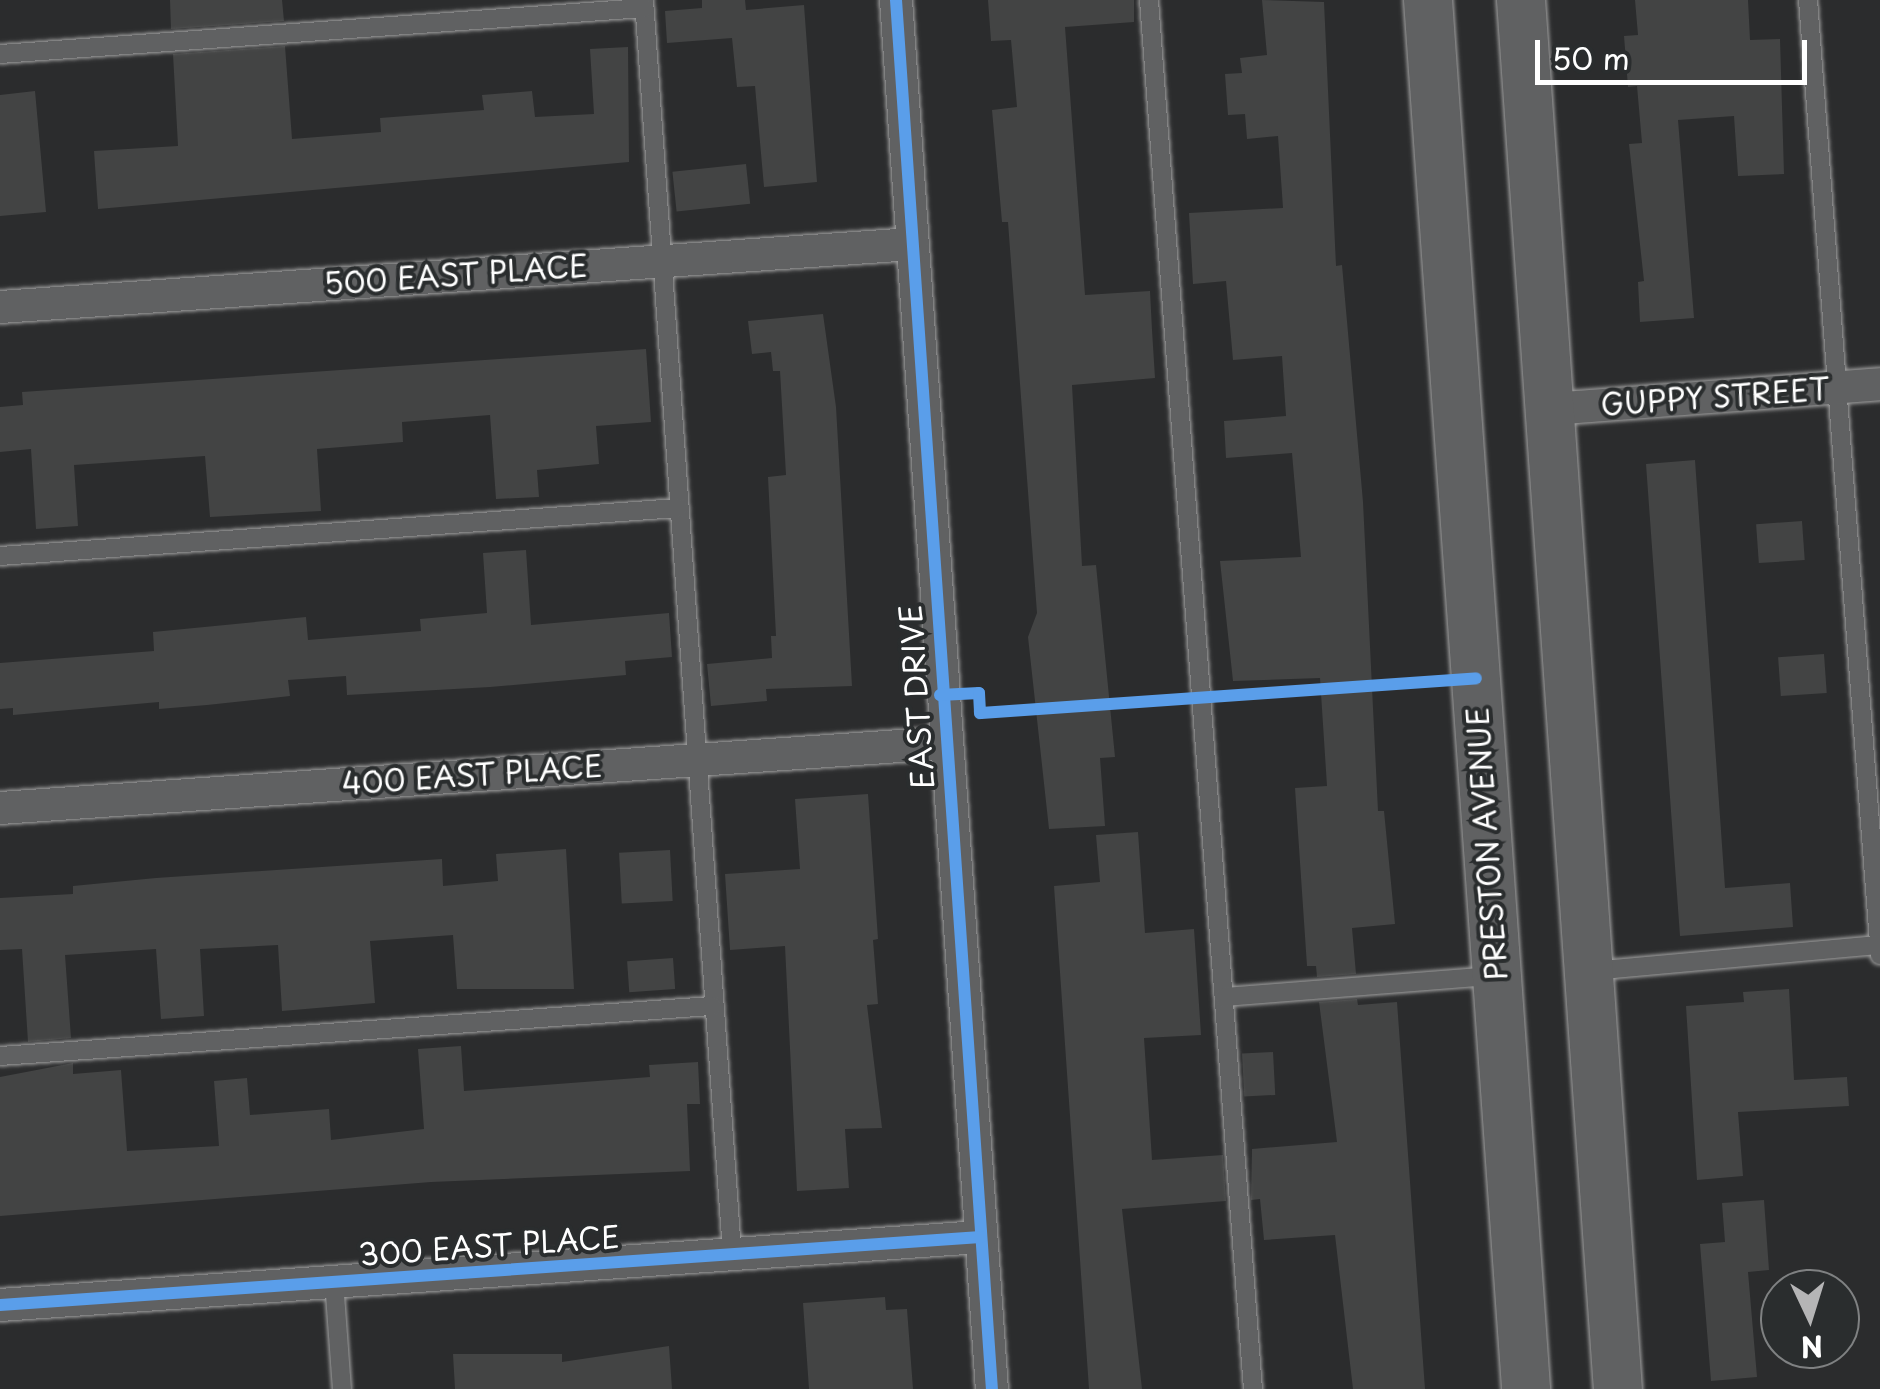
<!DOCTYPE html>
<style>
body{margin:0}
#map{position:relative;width:1880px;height:1389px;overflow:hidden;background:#2b2c2d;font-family:"Playpen Sans",sans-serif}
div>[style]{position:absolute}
.building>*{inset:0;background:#434444;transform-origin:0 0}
.roads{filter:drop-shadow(0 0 2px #a0a0a0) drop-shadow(0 0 2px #a0a0a0)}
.lane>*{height:18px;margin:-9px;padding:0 9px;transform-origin:9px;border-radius:9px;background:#606162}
.street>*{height:32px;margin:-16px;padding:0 16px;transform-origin:16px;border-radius:16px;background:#606162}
.secondary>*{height:48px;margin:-24px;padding:0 24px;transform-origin:24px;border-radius:24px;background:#606162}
.cycleway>*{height:12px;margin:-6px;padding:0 6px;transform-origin:6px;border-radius:6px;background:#5a9eea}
span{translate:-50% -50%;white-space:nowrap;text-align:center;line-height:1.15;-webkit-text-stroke:8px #2a2d2e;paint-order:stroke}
.street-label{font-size:30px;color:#fff}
.north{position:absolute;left:1760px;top:1269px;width:100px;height:100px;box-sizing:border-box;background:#2a2d2e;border:2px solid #7f8182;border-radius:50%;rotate:176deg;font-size:28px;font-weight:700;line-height:40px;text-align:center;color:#fff}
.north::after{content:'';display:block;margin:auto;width:35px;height:45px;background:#b5b5b6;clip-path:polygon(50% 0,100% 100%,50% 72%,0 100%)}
.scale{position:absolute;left:1535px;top:40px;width:272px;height:45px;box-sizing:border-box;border:5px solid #fff;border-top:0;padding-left:12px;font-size:30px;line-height:35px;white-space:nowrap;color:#fff;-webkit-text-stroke:8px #2a2d2e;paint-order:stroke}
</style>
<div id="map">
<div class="building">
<div style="clip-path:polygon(170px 0,282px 0,284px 21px,171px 29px)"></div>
<div style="clip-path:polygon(702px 0,745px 0,746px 10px,804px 5px,817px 182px,764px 187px,755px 86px,737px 87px,732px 38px,667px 43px,665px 11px,702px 8px)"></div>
<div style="clip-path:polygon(988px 0,1134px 0,1134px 22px,1065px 27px,1085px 295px,1150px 291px,1152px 330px,1155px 378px,1072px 385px,1082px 566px,1096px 565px,1115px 757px,1100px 758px,1105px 826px,1049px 829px,1028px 637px,1037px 613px,1008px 222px,1002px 222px,992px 110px,1017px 107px,1011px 40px,991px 41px)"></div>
<div style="clip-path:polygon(1262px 0,1324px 2px,1336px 266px,1342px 265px,1363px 502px,1378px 811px,1384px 811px,1395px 924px,1352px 928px,1356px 974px,1317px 977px,1316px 966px,1307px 966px,1295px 788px,1327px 786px,1320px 678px,1233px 681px,1220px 561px,1301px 557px,1292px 453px,1226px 458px,1224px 421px,1286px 416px,1282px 356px,1233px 360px,1226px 281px,1193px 284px,1189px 213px,1283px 208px,1278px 136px,1247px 139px,1245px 114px,1228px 115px,1225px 74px,1242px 73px,1240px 58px,1267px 55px)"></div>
<div style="clip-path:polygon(1635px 0,1748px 0,1750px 40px,1780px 39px,1784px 174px,1738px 176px,1734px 116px,1678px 120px,1694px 318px,1640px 322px,1638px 282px,1644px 281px,1629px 144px,1642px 143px,1637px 86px,1628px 87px,1624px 36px,1638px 35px)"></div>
<div style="clip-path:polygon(285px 46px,292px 139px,381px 132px,380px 118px,484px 110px,482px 95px,532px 91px,535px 117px,594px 114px,590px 49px,628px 47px,629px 162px,98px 209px,94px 151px,178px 146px,173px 54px)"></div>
<div style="clip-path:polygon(35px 91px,46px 212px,0 216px,0 95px)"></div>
<div style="left:746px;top:164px;width:40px;height:74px;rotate:84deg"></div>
<div style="clip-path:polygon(823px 314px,836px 407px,852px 686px,766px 689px,767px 701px,711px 706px,707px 664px,772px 658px,771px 636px,776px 636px,768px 477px,786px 475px,780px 371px,773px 371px,771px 352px,752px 354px,748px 321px)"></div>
<div style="clip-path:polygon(646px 349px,651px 422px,596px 426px,599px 464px,537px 470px,539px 497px,496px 499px,490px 415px,402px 422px,403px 442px,317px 449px,321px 511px,210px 517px,205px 456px,74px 465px,78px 526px,36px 529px,31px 449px,0 452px,0 407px,23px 405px,22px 392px)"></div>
<div style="clip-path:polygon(1695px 460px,1725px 888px,1790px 883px,1793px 927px,1680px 936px,1646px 464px)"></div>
<div style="left:1802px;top:521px;width:39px;height:46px;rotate:86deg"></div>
<div style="clip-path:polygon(526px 550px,531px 625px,669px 613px,672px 657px,625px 661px,626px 675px,490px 687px,347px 695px,346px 676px,288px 680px,290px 696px,207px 705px,159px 709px,159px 702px,13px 715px,13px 708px,0 709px,0 663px,154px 651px,153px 632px,306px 617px,308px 640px,421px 631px,420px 619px,487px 613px,483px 553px)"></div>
<div style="left:1824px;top:654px;width:39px;height:46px;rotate:86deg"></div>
<div style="clip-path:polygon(868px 794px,878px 939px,873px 940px,878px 1004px,867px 1005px,882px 1128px,845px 1129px,849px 1188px,797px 1191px,785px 946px,730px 950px,725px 874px,800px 869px,795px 799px)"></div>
<div style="clip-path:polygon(1138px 832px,1145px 933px,1194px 929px,1201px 1035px,1144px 1038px,1152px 1160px,1223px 1155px,1226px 1201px,1122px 1209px,1142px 1389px,1089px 1389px,1054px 886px,1100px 882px,1096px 835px)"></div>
<div style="clip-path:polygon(566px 849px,574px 989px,457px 989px,453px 935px,370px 941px,375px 1003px,282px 1011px,278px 945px,200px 949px,204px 1016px,161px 1019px,156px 949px,65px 955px,71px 1038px,28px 1042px,22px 949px,0 950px,0 898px,73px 894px,73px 886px,156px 878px,442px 859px,443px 886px,498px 881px,496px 854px)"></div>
<div style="left:670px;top:850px;width:51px;height:51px;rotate:87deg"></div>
<div style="left:673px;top:958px;width:31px;height:46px;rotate:86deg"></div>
<div style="clip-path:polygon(1789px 989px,1794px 1080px,1847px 1077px,1849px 1106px,1738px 1112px,1743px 1176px,1697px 1180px,1686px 1006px,1744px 1002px,1743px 992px)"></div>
<div style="clip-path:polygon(1357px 999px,1358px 1005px,1397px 1002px,1425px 1389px,1353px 1389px,1335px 1235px,1264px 1240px,1260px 1199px,1251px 1200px,1252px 1149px,1337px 1142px,1319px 1002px)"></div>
<div style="clip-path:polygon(461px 1046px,464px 1091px,650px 1077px,649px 1065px,698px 1062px,700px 1104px,687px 1104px,690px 1171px,431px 1182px,0 1216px,0 1077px,73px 1063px,73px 1074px,121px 1070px,127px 1151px,219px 1146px,214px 1081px,247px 1078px,250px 1115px,329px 1109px,331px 1140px,424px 1129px,418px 1049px)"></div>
<div style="left:1273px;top:1052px;width:43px;height:31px;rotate:87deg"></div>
<div style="clip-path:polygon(1764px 1200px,1769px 1270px,1748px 1272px,1757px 1377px,1711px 1381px,1700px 1244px,1725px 1242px,1722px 1203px)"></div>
<div style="clip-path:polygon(885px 1297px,886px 1310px,907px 1309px,913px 1389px,809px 1389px,803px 1303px)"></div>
<div style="clip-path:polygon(669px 1346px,672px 1389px,455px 1389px,453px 1354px,562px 1354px,562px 1362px)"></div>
</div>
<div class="roads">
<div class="lane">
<div style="left:644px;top:0;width:1255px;rotate:85.98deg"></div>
<div style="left:1149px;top:0;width:1393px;rotate:85.72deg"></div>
<div style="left:1808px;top:0;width:958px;rotate:85.69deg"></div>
<div style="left:0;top:54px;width:646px;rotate:-4.09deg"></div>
<div style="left:0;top:556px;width:680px;rotate:-4.05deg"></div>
<div style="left:1592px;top:971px;width:289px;rotate:-5.2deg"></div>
<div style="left:1224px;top:997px;width:270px;rotate:-4.5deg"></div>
<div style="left:0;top:1056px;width:714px;rotate:-4.02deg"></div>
<div style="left:334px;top:1281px;width:108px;rotate:85.8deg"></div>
</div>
<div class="street">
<div style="left:896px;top:0;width:1392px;rotate:86.05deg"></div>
<div style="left:0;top:307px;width:914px;rotate:-3.95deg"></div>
<div style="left:1550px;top:409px;width:331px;rotate:-4.3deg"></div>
<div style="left:0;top:808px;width:946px;rotate:-3.94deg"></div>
<div style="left:0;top:1305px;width:983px;rotate:-3.97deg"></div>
</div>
<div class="secondary">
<div style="left:1428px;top:0;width:1392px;rotate:85.96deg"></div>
<div style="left:1521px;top:0;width:1392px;rotate:86.01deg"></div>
</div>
</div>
<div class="cycleway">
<div style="left:896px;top:0;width:1392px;rotate:86.05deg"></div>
<div style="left:940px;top:695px;width:39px;rotate:-3deg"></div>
<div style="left:979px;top:693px;width:20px;rotate:87deg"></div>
<div style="left:980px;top:713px;width:497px;rotate:-4deg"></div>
<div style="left:0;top:1305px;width:983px;rotate:-3.97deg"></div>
</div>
<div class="street-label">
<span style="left:456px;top:274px;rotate:-4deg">500 EAST PLACE</span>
<span style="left:1715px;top:396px;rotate:-4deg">GUPPY STREET</span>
<span style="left:916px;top:697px;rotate:-94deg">EAST DRIVE</span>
<span style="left:472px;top:774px;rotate:-4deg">400 EAST PLACE</span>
<span style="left:1486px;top:844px;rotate:-94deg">PRESTON AVENUE</span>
<span style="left:489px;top:1245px;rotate:-4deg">300 EAST PLACE</span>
</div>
<div class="north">N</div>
<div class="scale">50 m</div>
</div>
